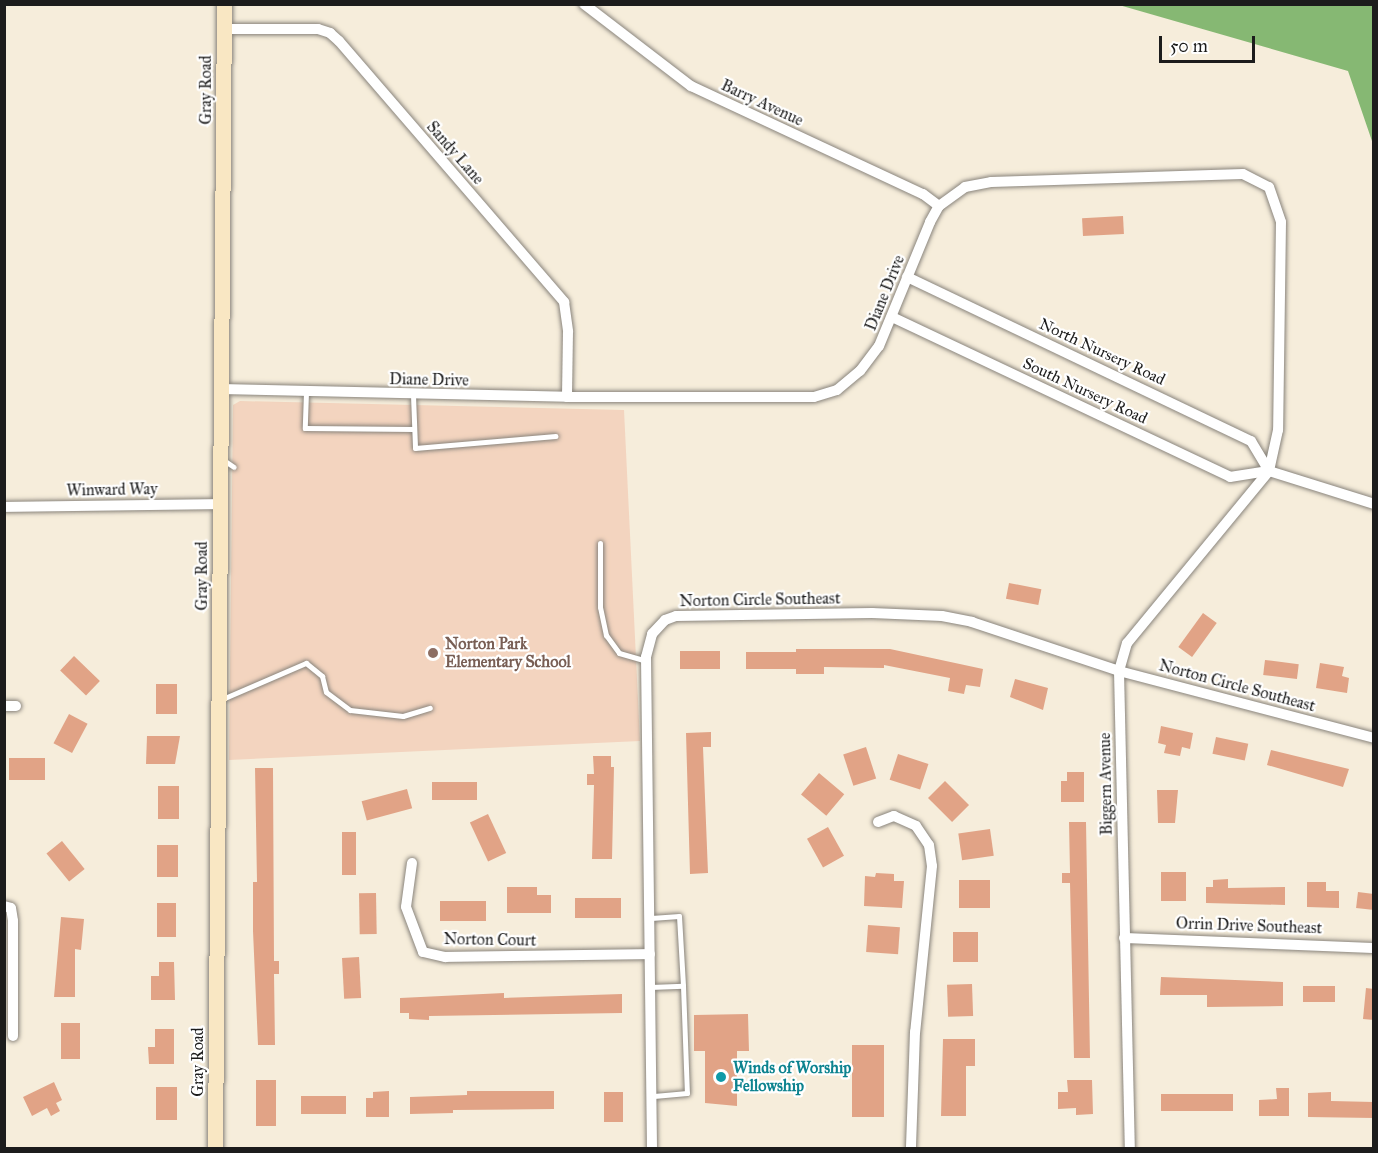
<!DOCTYPE html>
<style>
body{margin:0}
#map{position:relative;width:1378px;height:1153px;overflow:hidden;background:#f6eddb;font-family:"IM FELL Great Primer",serif}
div>[style]{position:absolute}
.built>*{inset:0;background:#f3d4bf}
.forest>*{inset:0;background:#86b873}
.building>*{inset:0;background:#e1a386;transform-origin:0 0}
.roads{filter:drop-shadow(0 0 2px #89847c) drop-shadow(0 0 2px #89847c)}
.lane>*{height:5px;margin:-2.5px;padding:0 2.5px;transform-origin:2.5px;border-radius:2.5px;background:#fff}
.street>*{height:10px;margin:-5px;padding:0 5px;transform-origin:5px;border-radius:5px;background:#fff}
.secondary>*{height:15px;margin:-7.5px;padding:0 7.5px;transform-origin:7.5px;border-radius:7.5px;background:#f9e7c3}
.dots>*{width:16px;height:16px;translate:-50% -50%;box-sizing:border-box;border:3px solid #fff;border-radius:50%}
span{translate:-50% -50%;white-space:nowrap;text-align:center;line-height:1.15;-webkit-text-stroke:4.5px #fff;paint-order:stroke}
.street-label{font-size:16px;color:#1c1c1c}
.education-label{font-size:16px;color:#785e54;font-weight:700}
.left{translate:0 -50%;text-align:left}
.culture-label{font-size:16px;color:#0d838f;font-weight:700}
.frame{position:absolute;inset:0;border:6px solid #1c1c1c;pointer-events:none}
.scale{position:absolute;left:1159px;top:36px;width:96px;height:27px;box-sizing:border-box;border:3px solid #1c1c1c;border-top:0;padding-left:8px;font-size:18px;line-height:21px;white-space:nowrap;color:#1c1c1c;-webkit-text-stroke:4px #fff;paint-order:stroke}
</style>
<div id="map">
<div class="built">
<div style="clip-path:polygon(240px 401px,624px 410px,640px 741px,229px 760px,233px 405px)"></div>
</div>
<div class="forest">
<div style="clip-path:polygon(1119px 5px,1373px 5px,1373px 144px,1348px 71px)"></div>
</div>
<div class="building">
<div style="left:1123px;top:216px;width:18px;height:41px;rotate:87deg"></div>
<div style="left:1009px;top:583px;width:33px;height:16px;rotate:11deg"></div>
<div style="left:1203px;top:613px;width:17px;height:42px;rotate:36deg"></div>
<div style="clip-path:polygon(796px 649px,890px 649px,983px 669px,980px 687px,966px 685px,964px 694px,948px 691px,950px 678px,884px 665px,884px 668px,824px 667px,824px 674px,796px 674px,796px 669px,746px 669px,746px 652px,796px 652px)"></div>
<div style="left:680px;top:651px;width:40px;height:18px"></div>
<div style="left:74px;top:656px;width:36px;height:20px;rotate:44deg"></div>
<div style="left:1265px;top:660px;width:34px;height:15px;rotate:7deg"></div>
<div style="clip-path:polygon(1320px 663px,1344px 667px,1342px 676px,1349px 678px,1347px 693px,1316px 688px)"></div>
<div style="clip-path:polygon(1015px 679px,1048px 688px,1043px 710px,1010px 697px)"></div>
<div style="left:156px;top:684px;width:21px;height:30px"></div>
<div style="left:69px;top:714px;width:21px;height:33px;rotate:28deg"></div>
<div style="clip-path:polygon(1161px 726px,1193px 733px,1190px 749px,1182px 747px,1180px 756px,1164px 753px,1166px 745px,1158px 743px)"></div>
<div style="clip-path:polygon(711px 732px,711px 747px,703px 747px,708px 873px,690px 874px,686px 733px)"></div>
<div style="clip-path:polygon(147px 736px,180px 736px,175px 764px,146px 764px)"></div>
<div style="left:1216px;top:737px;width:33px;height:17px;rotate:12deg"></div>
<div style="left:866px;top:747px;width:33px;height:24px;rotate:72deg"></div>
<div style="clip-path:polygon(1271px 750px,1349px 769px,1343px 787px,1267px 765px)"></div>
<div style="left:898px;top:754px;width:32px;height:27px;rotate:18deg"></div>
<div style="clip-path:polygon(593px 756px,611px 756px,611px 767px,614px 767px,612px 859px,592px 859px,594px 785px,587px 785px,587px 774px,594px 774px)"></div>
<div style="left:9px;top:758px;width:36px;height:22px"></div>
<div style="clip-path:polygon(255px 768px,273px 768px,274px 961px,279px 961px,279px 974px,274px 974px,275px 1045px,258px 1045px,253px 931px,253px 882px,257px 882px)"></div>
<div style="clip-path:polygon(1067px 772px,1084px 772px,1084px 802px,1061px 802px,1061px 781px,1067px 781px)"></div>
<div style="left:819px;top:773px;width:33px;height:28px;rotate:40deg"></div>
<div style="left:945px;top:781px;width:34px;height:24px;rotate:45deg"></div>
<div style="left:432px;top:782px;width:45px;height:18px"></div>
<div style="left:179px;top:786px;width:33px;height:21px;rotate:90deg"></div>
<div style="left:407px;top:789px;width:20px;height:47px;rotate:75deg"></div>
<div style="clip-path:polygon(1157px 790px,1178px 790px,1175px 823px,1158px 823px)"></div>
<div style="left:488px;top:814px;width:43px;height:20px;rotate:65deg"></div>
<div style="clip-path:polygon(1069px 822px,1086px 822px,1090px 1058px,1074px 1058px,1070px 883px,1062px 883px,1062px 873px,1070px 873px)"></div>
<div style="left:828px;top:827px;width:33px;height:24px;rotate:61deg"></div>
<div style="left:990px;top:829px;width:27px;height:32px;rotate:82deg"></div>
<div style="left:342px;top:832px;width:14px;height:43px"></div>
<div style="left:62px;top:841px;width:36px;height:20px;rotate:51deg"></div>
<div style="left:157px;top:845px;width:21px;height:32px"></div>
<div style="left:1161px;top:872px;width:25px;height:29px"></div>
<div style="clip-path:polygon(876px 873px,894px 874px,894px 881px,904px 881px,902px 908px,864px 906px,865px 876px,875px 877px)"></div>
<div style="clip-path:polygon(1228px 879px,1228px 888px,1285px 887px,1285px 905px,1206px 903px,1206px 887px,1213px 887px,1213px 880px)"></div>
<div style="left:990px;top:880px;width:28px;height:31px;rotate:90deg"></div>
<div style="clip-path:polygon(1307px 882px,1326px 882px,1326px 891px,1339px 891px,1339px 908px,1307px 907px)"></div>
<div style="clip-path:polygon(507px 887px,537px 887px,537px 895px,551px 895px,551px 913px,507px 913px)"></div>
<div style="left:1358px;top:892px;width:16px;height:16px;rotate:7deg"></div>
<div style="left:376px;top:893px;width:41px;height:17px;rotate:89deg"></div>
<div style="left:575px;top:898px;width:46px;height:20px"></div>
<div style="left:486px;top:901px;width:20px;height:46px;rotate:90deg"></div>
<div style="left:157px;top:903px;width:19px;height:34px"></div>
<div style="clip-path:polygon(61px 917px,84px 919px,81px 950px,75px 949px,75px 997px,54px 997px)"></div>
<div style="left:868px;top:925px;width:32px;height:27px;rotate:4deg"></div>
<div style="left:978px;top:932px;width:30px;height:25px;rotate:90deg"></div>
<div style="left:359px;top:957px;width:41px;height:17px;rotate:87deg"></div>
<div style="clip-path:polygon(159px 962px,174px 962px,175px 1000px,151px 1000px,151px 976px,159px 976px)"></div>
<div style="clip-path:polygon(1161px 977px,1283px 982px,1283px 1006px,1207px 1007px,1207px 995px,1160px 995px)"></div>
<div style="left:972px;top:984px;width:32px;height:25px;rotate:88deg"></div>
<div style="left:1303px;top:986px;width:32px;height:16px"></div>
<div style="clip-path:polygon(1366px 988px,1374px 989px,1374px 1020px,1363px 1019px)"></div>
<div style="clip-path:polygon(504px 993px,504px 998px,622px 994px,622px 1013px,429px 1016px,429px 1020px,409px 1019px,409px 1013px,400px 1013px,400px 998px)"></div>
<div style="clip-path:polygon(748px 1014px,749px 1051px,737px 1051px,737px 1106px,705px 1103px,705px 1051px,694px 1051px,694px 1015px)"></div>
<div style="left:61px;top:1023px;width:19px;height:36px"></div>
<div style="clip-path:polygon(155px 1029px,174px 1029px,174px 1064px,149px 1064px,148px 1047px,155px 1047px)"></div>
<div style="clip-path:polygon(943px 1039px,975px 1039px,975px 1066px,966px 1066px,966px 1116px,941px 1116px)"></div>
<div style="left:852px;top:1045px;width:32px;height:72px"></div>
<div style="left:256px;top:1080px;width:20px;height:46px"></div>
<div style="clip-path:polygon(1067px 1080px,1092px 1080px,1093px 1114px,1076px 1115px,1076px 1108px,1058px 1109px,1058px 1092px,1068px 1092px)"></div>
<div style="clip-path:polygon(54px 1082px,62px 1100px,56px 1103px,60px 1111px,51px 1116px,47px 1108px,32px 1116px,23px 1097px)"></div>
<div style="left:156px;top:1087px;width:21px;height:33px"></div>
<div style="clip-path:polygon(1276px 1088px,1289px 1088px,1289px 1116px,1259px 1116px,1259px 1100px,1277px 1099px)"></div>
<div style="clip-path:polygon(389px 1091px,389px 1117px,366px 1117px,366px 1098px,373px 1098px,373px 1092px)"></div>
<div style="clip-path:polygon(467px 1091px,554px 1091px,554px 1109px,453px 1110px,453px 1113px,410px 1114px,410px 1097px,467px 1095px)"></div>
<div style="left:604px;top:1092px;width:19px;height:30px"></div>
<div style="clip-path:polygon(1331px 1092px,1331px 1101px,1374px 1102px,1374px 1118px,1308px 1117px,1308px 1093px)"></div>
<div style="left:1233px;top:1094px;width:17px;height:72px;rotate:90deg"></div>
<div style="left:301px;top:1096px;width:45px;height:18px"></div>
</div>
<div class="roads">
<div class="lane">
<div style="left:306px;top:392px;width:36px;rotate:92deg"></div>
<div style="left:305px;top:428px;width:109px;rotate:0.5deg"></div>
<div style="left:413px;top:395px;width:53px;rotate:87.8deg"></div>
<div style="left:415px;top:448px;width:141px;rotate:-4.9deg"></div>
<div style="left:222px;top:459px;width:14px;rotate:34deg"></div>
<div style="left:600px;top:543px;width:64px;rotate:90deg"></div>
<div style="left:600px;top:607px;width:29px;rotate:78deg"></div>
<div style="left:606px;top:635px;width:22px;rotate:54deg"></div>
<div style="left:619px;top:653px;width:29px;rotate:16deg"></div>
<div style="left:220px;top:700px;width:94px;rotate:-23.3deg"></div>
<div style="left:306px;top:663px;width:21px;rotate:39deg"></div>
<div style="left:322px;top:676px;width:16px;rotate:76deg"></div>
<div style="left:326px;top:692px;width:30px;rotate:37deg"></div>
<div style="left:350px;top:710px;width:53px;rotate:6.5deg"></div>
<div style="left:403px;top:716px;width:28px;rotate:-17deg"></div>
<div style="left:651px;top:918px;width:28px;rotate:-4deg"></div>
<div style="left:679px;top:916px;width:70px;rotate:86.7deg"></div>
<div style="left:650px;top:987px;width:33px;rotate:-2deg"></div>
<div style="left:683px;top:986px;width:107px;rotate:87.9deg"></div>
<div style="left:687px;top:1093px;width:36px;rotate:175deg"></div>
</div>
<div class="street">
<div style="left:584px;top:4px;width:135px;rotate:37.5deg"></div>
<div style="left:691px;top:86px;width:256px;rotate:25deg"></div>
<div style="left:923px;top:194px;width:20px;rotate:37deg"></div>
<div style="left:224px;top:29px;width:94px"></div>
<div style="left:318px;top:29px;width:13px;rotate:18deg"></div>
<div style="left:330px;top:33px;width:12px;rotate:42deg"></div>
<div style="left:339px;top:41px;width:345px;rotate:49.2deg"></div>
<div style="left:564px;top:302px;width:30px;rotate:82deg"></div>
<div style="left:568px;top:332px;width:65px;rotate:90.9deg"></div>
<div style="left:907px;top:277px;width:381px;rotate:25.5deg"></div>
<div style="left:1251px;top:441px;width:35px;rotate:59deg"></div>
<div style="left:892px;top:317px;width:374px;rotate:25.3deg"></div>
<div style="left:1230px;top:477px;width:39px;rotate:-9deg"></div>
<div style="left:1269px;top:471px;width:110px;rotate:17.4deg"></div>
<div style="left:221px;top:389px;width:346px;rotate:1.3deg"></div>
<div style="left:567px;top:397px;width:247px"></div>
<div style="left:814px;top:397px;width:24px;rotate:-17deg"></div>
<div style="left:837px;top:390px;width:30px;rotate:-40deg"></div>
<div style="left:860px;top:371px;width:31px;rotate:-53deg"></div>
<div style="left:879px;top:346px;width:134px;rotate:-67.6deg"></div>
<div style="left:930px;top:222px;width:18px;rotate:-61deg"></div>
<div style="left:939px;top:206px;width:32px;rotate:-36deg"></div>
<div style="left:965px;top:187px;width:26px;rotate:-11deg"></div>
<div style="left:991px;top:182px;width:252px;rotate:-1.8deg"></div>
<div style="left:1243px;top:174px;width:29px;rotate:27deg"></div>
<div style="left:1269px;top:187px;width:37px;rotate:71deg"></div>
<div style="left:1281px;top:222px;width:208px;rotate:90.8deg"></div>
<div style="left:1278px;top:430px;width:42px;rotate:102.4deg"></div>
<div style="left:1269px;top:471px;width:223px;rotate:129.5deg"></div>
<div style="left:1127px;top:643px;width:29px;rotate:106deg"></div>
<div style="left:1119px;top:671px;width:477px;rotate:88.7deg"></div>
<div style="left:4px;top:507px;width:216px;rotate:-0.8deg"></div>
<div style="left:4px;top:706px;width:12px"></div>
<div style="left:878px;top:822px;width:17px;rotate:-21deg"></div>
<div style="left:894px;top:816px;width:24px;rotate:24deg"></div>
<div style="left:916px;top:826px;width:23px;rotate:56deg"></div>
<div style="left:929px;top:845px;width:21px;rotate:82deg"></div>
<div style="left:932px;top:866px;width:167px;rotate:95.8deg"></div>
<div style="left:915px;top:1032px;width:116px;rotate:92deg"></div>
<div style="left:412px;top:863px;width:44px;rotate:97.8deg"></div>
<div style="left:406px;top:907px;width:48px;rotate:69.3deg"></div>
<div style="left:423px;top:952px;width:23px;rotate:13deg"></div>
<div style="left:445px;top:957px;width:205px;rotate:-0.8deg"></div>
<div style="left:4px;top:906px;width:7px;rotate:16deg"></div>
<div style="left:11px;top:908px;width:13px;rotate:81deg"></div>
<div style="left:13px;top:921px;width:115px;rotate:90deg"></div>
<div style="left:1124px;top:938px;width:250px;rotate:2.3deg"></div>
<div style="left:652px;top:1148px;width:491px;rotate:-90.7deg"></div>
<div style="left:646px;top:657px;width:24px;rotate:-75deg"></div>
<div style="left:652px;top:634px;width:19px;rotate:-47deg"></div>
<div style="left:665px;top:620px;width:12px;rotate:-20deg"></div>
<div style="left:676px;top:616px;width:196px;rotate:-0.9deg"></div>
<div style="left:872px;top:613px;width:70px;rotate:2.5deg"></div>
<div style="left:942px;top:616px;width:31px;rotate:11deg"></div>
<div style="left:972px;top:622px;width:155px;rotate:18.4deg"></div>
<div style="left:1119px;top:671px;width:264px;rotate:14.7deg"></div>
</div>
<div class="secondary">
<div style="left:215px;top:1148px;width:1144px;rotate:-89.55deg"></div>
</div>
</div>
<div class="dots">
<div style="left:433px;top:653px;background:#8d6e63"></div>
<div style="left:721px;top:1077px;background:#0f9aa8"></div>
</div>
<div class="street-label">
<span style="left:206px;top:90px;rotate:-90deg">Gray Road</span>
<span style="left:762px;top:103px;rotate:25deg">Barry Avenue</span>
<span style="left:455px;top:153px;rotate:49deg">Sandy Lane</span>
<span style="left:885px;top:293px;rotate:-68deg">Diane Drive</span>
<span style="left:1102px;top:352px;rotate:25deg">North Nursery Road</span>
<span style="left:429px;top:380px;rotate:1deg">Diane Drive</span>
<span style="left:1085px;top:391px;rotate:25deg">South Nursery Road</span>
<span style="left:112px;top:490px;rotate:-1deg">Winward Way</span>
<span style="left:202px;top:576px;rotate:-90deg">Gray Road</span>
<span style="left:760px;top:600px;rotate:-1deg">Norton Circle Southeast</span>
<span style="left:1237px;top:686px;rotate:15deg">Norton Circle Southeast</span>
<span style="left:1106px;top:784px;rotate:-91deg">Biggern Avenue</span>
<span style="left:1249px;top:926px;rotate:2deg">Orrin Drive Southeast</span>
<span style="left:490px;top:940px;rotate:1deg">Norton Court</span>
<span style="left:198px;top:1062px;rotate:-90deg">Gray Road</span>
</div>
<div class="education-label">
<span class="left" style="left:445px;top:653px">Norton Park<br>Elementary School</span>
</div>
<div class="culture-label">
<span class="left" style="left:733px;top:1077px">Winds of Worship<br>Fellowship</span>
</div>
<div class="frame"></div>
<div class="scale">50 m</div>
</div>
